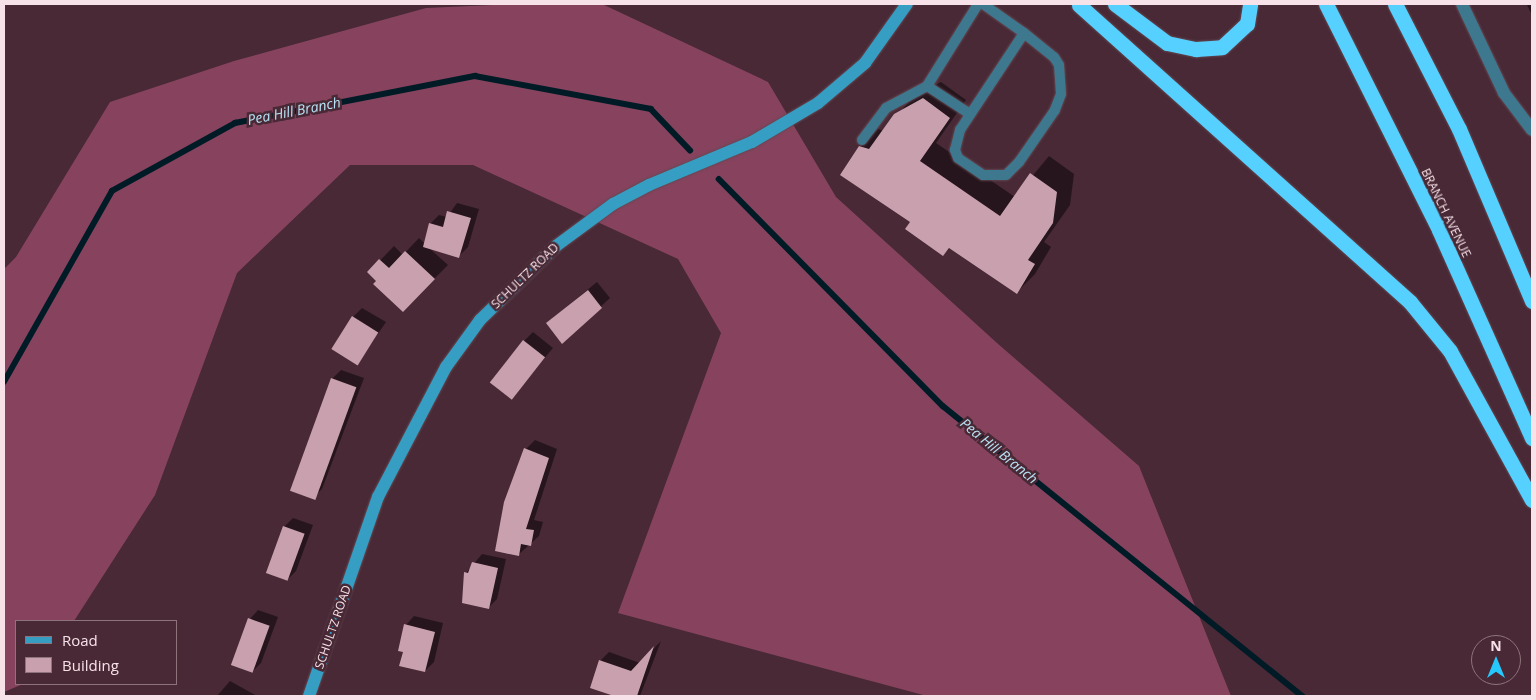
<!DOCTYPE html>
<style>
body{margin:0}
#map{position:relative;width:1536px;height:700px;overflow:hidden;background:#482935;font-family:"Open Sans",sans-serif}
div>[style]{position:absolute}
.forest>*{inset:0;background:#87435e}
.shadow>*{inset:0;background:#0007}
.stream>*{height:5.5px;margin:-2.75px;padding:0 2.75px;transform-origin:2.75px;border-radius:2.75px;background:#011b26}
.building>*{inset:0;background:#c8a0ae;transform-origin:0 0}
.roads{filter:drop-shadow(0 0 1px #644752) drop-shadow(0 0 1px #644752)}
.lane>*{height:10px;margin:-5px;padding:0 5px;transform-origin:5px;border-radius:5px;background:#3d788f}
.street>*{height:12px;margin:-6px;padding:0 6px;transform-origin:6px;border-radius:6px;background:#3d788f}
.secondary>*{height:12px;margin:-6px;padding:0 6px;transform-origin:6px;border-radius:6px;background:#369dc3}
.highway>*{height:15px;margin:-7.5px;padding:0 7.5px;transform-origin:7.5px;border-radius:7.5px;background:#55d0ff}
span{translate:-50% -50%;white-space:nowrap;text-align:center;line-height:1.15;-webkit-text-stroke:5px #482935;paint-order:stroke}
.street-label{font-size:12px;color:#f8e2e9}
.water-label{font-size:14px;color:#b9e4f7;font-style:italic}
.frame{position:absolute;inset:0;border:5px solid #f8e2e9;pointer-events:none}
.legend{position:absolute;left:15px;top:620px;width:162px;height:65px;box-sizing:border-box;background:#482935;border:1px solid #8e737d;margin:0;padding:6px 9px;list-style:none;font-size:15px;color:#f8e2e9}
.legend li{display:flex;align-items:center;gap:10px;height:25px}
.legend b{width:25px;border:1px solid #8e737d}
.north{position:absolute;left:1471px;top:635px;width:50px;height:50px;box-sizing:border-box;background:#482935;border:1px solid #8e737d;border-radius:50%;rotate:0deg;font-size:14px;font-weight:700;line-height:20px;text-align:center;color:#f8e2e9}
.north::after{content:'';display:block;margin:auto;width:18px;height:22px;background:#25c9fe;clip-path:polygon(50% 0,100% 100%,50% 72%,0 100%)}
</style>
<div id="map">
<div class="forest">
<div style="clip-path:polygon(516px 4px,602px 4px,768px 82px,836px 197px,997px 343px,1139px 466px,1231px 696px,927px 696px,618px 613px,721px 333px,678px 259px,473px 165px,350px 165px,237px 273px,155px 495px,74px 621px,16px 621px,16px 684px,23px 684px,4px 692px,4px 269px,16px 257px,110px 102px,234px 61px,426px 8px)"></div>
</div>
<div class="shadow">
<div style="clip-path:polygon(1528px 4px,1532px 4px,1532px 15px,1527px 5px)"></div>
<div style="clip-path:polygon(941px 82px,966px 100px,936px 143px,1015px 197px,1049px 156px,1074px 174px,1070px 205px,1044px 242px,1051px 247px,1035px 274px,1017px 292px,950px 248px,943px 255px,912px 221px,860px 147px,878px 129px,884px 131px,913px 97px)"></div>
<div style="clip-path:polygon(457px 203px,479px 209px,468px 247px,459px 256px,429px 248px,448px 265px,403px 310px,369px 272px,394px 246px,403px 255px,419px 238px,425px 244px,430px 224px,439px 215px,447px 217px)"></div>
<div style="clip-path:polygon(597px 282px,610px 298px,562px 342px,547px 323px)"></div>
<div style="clip-path:polygon(362px 308px,386px 322px,357px 364px,353px 317px)"></div>
<div style="clip-path:polygon(533px 332px,553px 348px,511px 398px,524px 341px)"></div>
<div style="clip-path:polygon(341px 370px,364px 378px,322px 489px,313px 498px,332px 379px)"></div>
<div style="clip-path:polygon(535px 440px,557px 449px,534px 520px,543px 522px,539px 536px,518px 555px,526px 449px)"></div>
<div style="clip-path:polygon(293px 518px,313px 525px,296px 571px,287px 580px,284px 527px)"></div>
<div style="clip-path:polygon(482px 554px,506px 559px,497px 599px,488px 608px,466px 573px)"></div>
<div style="clip-path:polygon(258px 610px,278px 617px,261px 663px,252px 672px,250px 619px)"></div>
<div style="clip-path:polygon(414px 616px,443px 623px,434px 662px,425px 671px,404px 651px,406px 625px)"></div>
<div style="clip-path:polygon(661px 641px,640px 696px,618px 696px,591px 687px,600px 661px,609px 652px,640px 663px)"></div>
<div style="clip-path:polygon(230px 681px,257px 696px,217px 696px)"></div>
</div>
<div class="stream">
<div style="left:719px;top:179px;width:319px;rotate:45.4deg"></div>
<div style="left:943px;top:406px;width:462px;rotate:38.9deg"></div>
<div style="left:4px;top:382px;width:219px;rotate:-60.5deg"></div>
<div style="left:112px;top:191px;width:141px;rotate:-28.9deg"></div>
<div style="left:235px;top:123px;width:245px;rotate:-11.1deg"></div>
<div style="left:475px;top:76px;width:179px;rotate:10.6deg"></div>
<div style="left:651px;top:109px;width:57px;rotate:46.4deg"></div>
</div>
<div class="building">
<div style="clip-path:polygon(923px 98px,950px 118px,920px 161px,1000px 216px,1030px 173px,1057px 192px,1053px 223px,1028px 260px,1035px 264px,1017px 294px,949px 248px,943px 256px,905px 229px,910px 222px,840px 175px,859px 146px,869px 149px,894px 114px)"></div>
<div style="clip-path:polygon(447px 211px,471px 218px,459px 258px,423px 247px,429px 223px,443px 227px)"></div>
<div style="clip-path:polygon(405px 251px,435px 279px,403px 312px,373px 284px,376px 281px,367px 272px,379px 259px,389px 268px)"></div>
<div style="clip-path:polygon(588px 290px,602px 308px,562px 344px,546px 323px)"></div>
<div style="left:352px;top:316px;width:31px;height:39px;rotate:32deg"></div>
<div style="left:523px;top:340px;width:28px;height:54px;rotate:38deg"></div>
<div style="left:331px;top:378px;width:27px;height:120px;rotate:20deg"></div>
<div style="clip-path:polygon(524px 448px,549px 458px,526px 529px,534px 530px,531px 546px,521px 544px,519px 556px,495px 551px,504px 502px)"></div>
<div style="left:283px;top:526px;width:23px;height:50px;rotate:20deg"></div>
<div style="clip-path:polygon(472px 562px,498px 568px,489px 609px,462px 603px,464px 572px,468px 573px)"></div>
<div style="left:248px;top:618px;width:23px;height:50px;rotate:20deg"></div>
<div style="clip-path:polygon(404px 624px,435px 632px,425px 672px,399px 666px,403px 652px,398px 651px)"></div>
<div style="clip-path:polygon(654px 646px,637px 696px,614px 696px,590px 688px,599px 660px,631px 671px)"></div>
</div>
<div class="roads">
<div class="lane">
<div style="left:983px;top:4px;width:50px;rotate:35.3deg"></div>
<div style="left:1024px;top:33px;width:38px;rotate:39deg"></div>
<div style="left:1054px;top:57px;width:9px;rotate:58deg"></div>
<div style="left:1059px;top:65px;width:29px;rotate:86deg"></div>
<div style="left:1061px;top:94px;width:17px;rotate:111deg"></div>
<div style="left:1055px;top:110px;width:63px;rotate:124.7deg"></div>
<div style="left:1019px;top:162px;width:18px;rotate:135deg"></div>
<div style="left:1006px;top:175px;width:23px;rotate:180deg"></div>
<div style="left:983px;top:175px;width:30px;rotate:-146deg"></div>
<div style="left:958px;top:158px;width:9px;rotate:-111deg"></div>
<div style="left:955px;top:150px;width:21px;rotate:-76deg"></div>
<div style="left:960px;top:130px;width:116px;rotate:-56.6deg"></div>
<div style="left:970px;top:114px;width:51px;rotate:-146.9deg"></div>
<div style="left:927px;top:86px;width:97px;rotate:-58.1deg"></div>
<div style="left:862px;top:140px;width:40px;rotate:-53deg"></div>
<div style="left:886px;top:108px;width:47px;rotate:-28.2deg"></div>
</div>
<div class="street">
<div style="left:1462px;top:4px;width:98px;rotate:64.7deg"></div>
<div style="left:1504px;top:93px;width:46px;rotate:52.9deg"></div>
</div>
<div class="secondary">
<div style="left:309px;top:696px;width:211px;rotate:-70.9deg"></div>
<div style="left:378px;top:497px;width:147px;rotate:-62.4deg"></div>
<div style="left:446px;top:367px;width:58px;rotate:-54.1deg"></div>
<div style="left:480px;top:320px;width:106px;rotate:-44.2deg"></div>
<div style="left:556px;top:246px;width:71px;rotate:-36.4deg"></div>
<div style="left:613px;top:204px;width:41px;rotate:-27.8deg"></div>
<div style="left:649px;top:185px;width:112px;rotate:-22.7deg"></div>
<div style="left:752px;top:142px;width:77px;rotate:-30.6deg"></div>
<div style="left:818px;top:103px;width:62px;rotate:-40.4deg"></div>
<div style="left:865px;top:63px;width:72px;rotate:-54.6deg"></div>
</div>
<div class="highway">
<div style="left:1115px;top:4px;width:65px;rotate:36.9deg"></div>
<div style="left:1167px;top:43px;width:30px;rotate:12deg"></div>
<div style="left:1196px;top:49px;width:26px;rotate:-4deg"></div>
<div style="left:1222px;top:47px;width:34px;rotate:-43deg"></div>
<div style="left:1247px;top:24px;width:20px;rotate:-81deg"></div>
<div style="left:1326px;top:4px;width:253px;rotate:63.4deg"></div>
<div style="left:1439px;top:230px;width:228px;rotate:65.9deg"></div>
<div style="left:1395px;top:4px;width:140px;rotate:62.9deg"></div>
<div style="left:1459px;top:129px;width:187px;rotate:67deg"></div>
<div style="left:1079px;top:5px;width:445px;rotate:41.9deg"></div>
<div style="left:1410px;top:302px;width:63px;rotate:50.8deg"></div>
<div style="left:1450px;top:351px;width:170px;rotate:61.2deg"></div>
</div>
</div>
<div class="street-label">
<span style="left:1446px;top:213px;rotate:64deg">BRANCH AVENUE</span>
<span style="left:525px;top:276px;rotate:-44deg">SCHULTZ ROAD</span>
<span style="left:333px;top:627px;rotate:-71deg">SCHULTZ ROAD</span>
</div>
<div class="water-label">
<span style="left:294px;top:111px;rotate:-11deg">Pea Hill Branch</span>
<span style="left:999px;top:451px;rotate:39deg">Pea Hill Branch</span>
</div>
<div class="frame"></div>
<ul class="legend">
<li><b style="height:6px;background:#369dc3"></b>Road</li>
<li><b style="height:14px;background:#c8a0ae"></b>Building</li>
</ul>
<div class="north">N</div>
</div>
